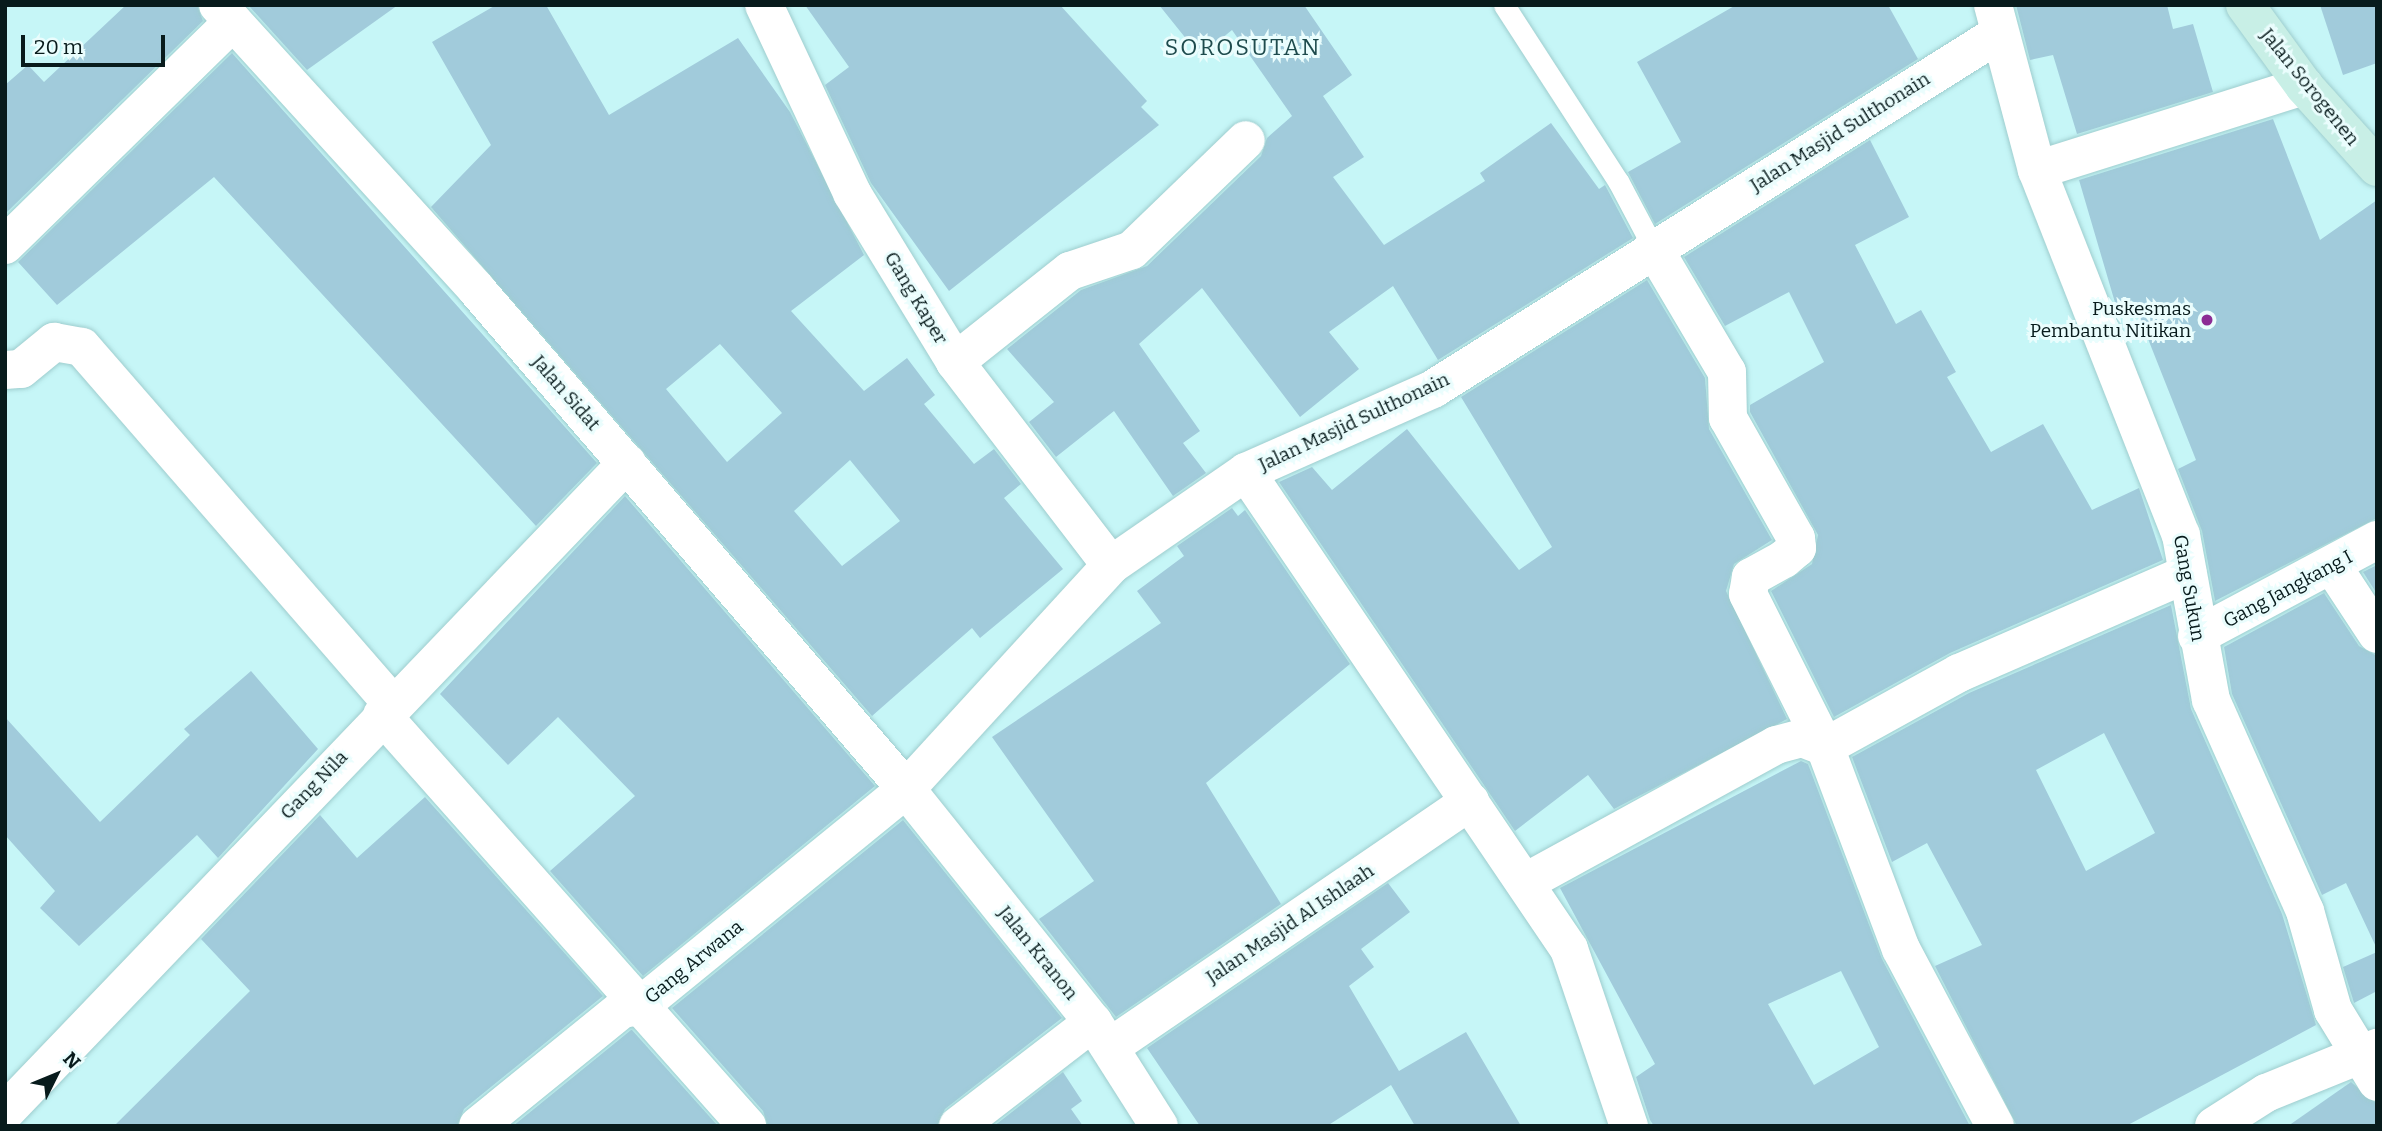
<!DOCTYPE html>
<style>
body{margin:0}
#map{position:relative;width:2382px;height:1131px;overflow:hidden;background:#c6f6f7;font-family:Bitter,serif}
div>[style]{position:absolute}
.building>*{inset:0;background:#a1cbdb}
.roads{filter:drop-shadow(0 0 2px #9ecdce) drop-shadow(0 0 2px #9ecdce)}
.service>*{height:21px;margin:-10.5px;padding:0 10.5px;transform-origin:10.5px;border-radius:10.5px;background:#fff}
.minor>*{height:38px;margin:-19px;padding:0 19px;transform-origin:19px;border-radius:19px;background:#fff}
.secondary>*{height:38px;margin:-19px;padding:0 19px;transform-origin:19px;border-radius:19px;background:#c8efe6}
.dots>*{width:19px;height:19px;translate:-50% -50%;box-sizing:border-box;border:4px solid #eafdfd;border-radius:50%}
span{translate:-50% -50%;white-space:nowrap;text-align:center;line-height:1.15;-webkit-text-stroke:6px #eafdfd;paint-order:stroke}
.street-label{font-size:19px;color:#081b1c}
.poi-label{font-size:19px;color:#081b1c}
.right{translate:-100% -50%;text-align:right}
.quarter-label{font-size:23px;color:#1e4b4d;letter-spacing:2px}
.frame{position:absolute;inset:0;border:7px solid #081b1c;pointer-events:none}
.north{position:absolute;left:21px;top:1040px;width:70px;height:70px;-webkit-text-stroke:5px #eafdfd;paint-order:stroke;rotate:47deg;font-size:19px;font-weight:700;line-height:28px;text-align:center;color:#081b1c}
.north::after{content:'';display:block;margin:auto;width:24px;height:32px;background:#081b1c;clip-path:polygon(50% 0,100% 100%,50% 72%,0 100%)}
.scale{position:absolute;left:21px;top:35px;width:144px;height:32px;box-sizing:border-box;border:4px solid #081b1c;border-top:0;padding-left:9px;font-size:21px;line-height:24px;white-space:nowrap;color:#081b1c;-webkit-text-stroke:5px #eafdfd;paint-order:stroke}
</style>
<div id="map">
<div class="building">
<div style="clip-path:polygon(126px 5px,197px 5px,203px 21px,5px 214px,5px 85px,28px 65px,44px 82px)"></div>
<div style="clip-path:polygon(248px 5px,398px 5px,307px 70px)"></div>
<div style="clip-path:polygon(evenodd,496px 5px,546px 5px,609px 115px,738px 38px,790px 112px,864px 255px,791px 311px,864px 391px,907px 358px,935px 395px,924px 404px,974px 464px,994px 449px,1021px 484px,1004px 498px,1063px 569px,980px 638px,972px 628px,872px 716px,431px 207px,491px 145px,432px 42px,496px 5px,720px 344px,782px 413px,727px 462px,666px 389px,720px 344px,496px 5px,850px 460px,900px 521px,842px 566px,794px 511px,850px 460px)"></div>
<div style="clip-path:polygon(805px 5px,1060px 5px,1147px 101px,1141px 107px,1159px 125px,949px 291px,871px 183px,825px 85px,849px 67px)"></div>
<div style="clip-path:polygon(1159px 5px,1304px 5px,1352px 75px,1323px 96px,1364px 157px,1333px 177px,1384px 245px,1485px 181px,1480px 173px,1551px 123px,1599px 189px,1605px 185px,1633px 238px,1438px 360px,1393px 286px,1329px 332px,1359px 369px,1300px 417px,1202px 288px,1139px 344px,1200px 431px,1183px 443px,1206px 473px,1173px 496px,1114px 411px,1056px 457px,1029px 422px,1054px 402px,1007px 349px,1081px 290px,1147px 266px,1261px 156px,1267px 138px,1292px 116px,1232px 30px,1200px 56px)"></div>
<div style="clip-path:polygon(1736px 5px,1888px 5px,1918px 59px,1655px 224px,1628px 172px,1681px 142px,1637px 62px)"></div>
<div style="clip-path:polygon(2016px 5px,2167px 5px,2173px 29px,2193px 24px,2213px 92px,2077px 134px,2053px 55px,2030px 60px)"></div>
<div style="clip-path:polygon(2320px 5px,2377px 5px,2377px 63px,2343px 75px)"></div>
<div style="clip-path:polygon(232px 53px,597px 463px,536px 526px,214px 177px,57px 305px,18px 262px)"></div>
<div style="clip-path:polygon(2273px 119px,2320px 240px,2377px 200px,2377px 518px,2215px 601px,2202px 531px,2178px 469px,2196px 460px,2133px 301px,2116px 306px,2079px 180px)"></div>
<div style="clip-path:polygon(1870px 140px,1909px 217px,1855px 245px,1896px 324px,1921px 310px,1956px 372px,1947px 377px,1991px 452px,2043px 424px,2092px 510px,2139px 488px,2163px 560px,1950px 653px,1834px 717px,1771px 591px,1812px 564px,1818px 535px,1750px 412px,1750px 405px,1824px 362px,1789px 292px,1725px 326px,1684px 257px)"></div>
<div style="clip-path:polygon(1647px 280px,1705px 378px,1709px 429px,1772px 540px,1734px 564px,1726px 591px,1787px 719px,1614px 809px,1588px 775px,1515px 831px,1279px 482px,1312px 467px,1332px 490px,1407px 429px,1519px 570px,1552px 547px,1461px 397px)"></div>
<div style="clip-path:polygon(625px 496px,875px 786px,643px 976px,550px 871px,635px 796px,558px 717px,508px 765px,440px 694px)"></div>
<div style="clip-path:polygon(1232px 508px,1238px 516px,1245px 510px,1350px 664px,1206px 783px,1281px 904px,1116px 1017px,1039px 919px,1094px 881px,992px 737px,1161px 623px,1137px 591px,1184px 556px,1177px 546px)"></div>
<div style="clip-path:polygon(2377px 565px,2377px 594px,2363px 572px)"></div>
<div style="clip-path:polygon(2324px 593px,2359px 646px,2377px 656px,2377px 949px,2346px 883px,2322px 895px,2232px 694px,2224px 647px)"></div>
<div style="clip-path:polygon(evenodd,2171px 605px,2191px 709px,2282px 914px,2316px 1025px,2126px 1126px,2017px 1126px,1935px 966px,1982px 945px,1927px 843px,1892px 862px,1852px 757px,1969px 693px,2171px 605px,2104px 733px,2155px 833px,2086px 871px,2036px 770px,2104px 733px)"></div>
<div style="clip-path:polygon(251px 671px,318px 749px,218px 858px,197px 835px,79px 946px,40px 908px,55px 891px,5px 835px,5px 717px,100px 822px,190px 735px,184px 729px)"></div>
<div style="clip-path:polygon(evenodd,1801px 761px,1808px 764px,1882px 959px,1970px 1126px,1654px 1126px,1650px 1120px,1636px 1077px,1655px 1064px,1560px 888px,1801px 761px,1841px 971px,1879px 1047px,1814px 1085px,1768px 1004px,1841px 971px)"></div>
<div style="clip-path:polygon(425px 797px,603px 996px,464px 1109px,457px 1126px,114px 1126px,250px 991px,201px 939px,320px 815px,357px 858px)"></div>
<div style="clip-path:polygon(903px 820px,1062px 1018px,945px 1109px,937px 1126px,768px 1126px,763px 1111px,672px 1008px)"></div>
<div style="clip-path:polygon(1388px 883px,1410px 912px,1361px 949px,1374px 967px,1349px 986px,1399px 1071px,1466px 1032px,1521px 1126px,1415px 1126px,1391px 1085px,1327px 1126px,1200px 1126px,1147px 1048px)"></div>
<div style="clip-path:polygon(2377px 952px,2377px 991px,2354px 1003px,2343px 967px)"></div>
<div style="clip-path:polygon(632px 1030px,718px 1126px,513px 1126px,631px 1030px)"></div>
<div style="clip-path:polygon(1063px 1072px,1082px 1101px,1071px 1109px,1083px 1126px,994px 1126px)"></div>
<div style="clip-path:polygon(2351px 1082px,2377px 1104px,2377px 1126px,2288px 1126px)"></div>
</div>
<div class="roads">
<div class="service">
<div style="left:1504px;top:5px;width:210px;rotate:57.1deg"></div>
<div style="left:1618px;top:181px;width:75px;rotate:62.1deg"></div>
</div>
<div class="minor">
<div style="left:218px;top:5px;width:385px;rotate:47.7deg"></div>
<div style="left:477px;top:290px;width:658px;rotate:49.31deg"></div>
<div style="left:906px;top:789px;width:299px;rotate:51.3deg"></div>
<div style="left:1093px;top:1022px;width:123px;rotate:57.6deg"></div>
<div style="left:764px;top:5px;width:208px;rotate:64.9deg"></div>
<div style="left:852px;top:193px;width:198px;rotate:58.6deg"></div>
<div style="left:955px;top:362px;width:256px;rotate:52.5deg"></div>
<div style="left:1993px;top:5px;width:171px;rotate:75.1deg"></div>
<div style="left:2037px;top:170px;width:392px;rotate:68.5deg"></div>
<div style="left:2181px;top:535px;width:168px;rotate:79.7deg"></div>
<div style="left:2211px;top:700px;width:231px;rotate:66deg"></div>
<div style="left:2305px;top:911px;width:103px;rotate:74.2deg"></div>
<div style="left:2333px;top:1010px;width:84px;rotate:58.6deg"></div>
<div style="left:2037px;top:170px;width:280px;rotate:-17.5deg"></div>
<div style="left:5px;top:245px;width:319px;rotate:-44.4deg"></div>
<div style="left:1653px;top:247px;width:145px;rotate:59.4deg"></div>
<div style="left:1727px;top:372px;width:46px;rotate:88.8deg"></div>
<div style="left:1728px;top:418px;width:138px;rotate:60.5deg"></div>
<div style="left:1796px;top:538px;width:10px;rotate:84deg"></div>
<div style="left:1797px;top:548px;width:17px;rotate:140deg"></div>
<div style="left:1784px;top:559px;width:38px;rotate:151deg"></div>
<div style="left:1751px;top:577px;width:17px;rotate:100deg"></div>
<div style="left:1748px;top:594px;width:171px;rotate:63.3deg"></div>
<div style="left:1825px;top:747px;width:153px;rotate:-28.9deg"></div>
<div style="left:1959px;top:673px;width:249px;rotate:-23.5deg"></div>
<div style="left:955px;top:362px;width:147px;rotate:-38.4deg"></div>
<div style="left:1070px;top:271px;width:65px;rotate:-18.7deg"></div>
<div style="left:1132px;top:250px;width:158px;rotate:-44deg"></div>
<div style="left:5px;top:370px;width:16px;rotate:-4deg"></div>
<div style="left:21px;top:369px;width:43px;rotate:-39.3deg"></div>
<div style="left:54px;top:342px;width:28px;rotate:10deg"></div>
<div style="left:82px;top:347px;width:473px;rotate:49deg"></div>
<div style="left:1246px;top:472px;width:576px;rotate:55.9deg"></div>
<div style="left:1569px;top:949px;width:187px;rotate:71.3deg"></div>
<div style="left:2333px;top:567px;width:80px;rotate:56.7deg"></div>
<div style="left:2197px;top:636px;width:204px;rotate:-28.1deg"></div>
<div style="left:382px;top:715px;width:550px;rotate:48.39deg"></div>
<div style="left:1526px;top:882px;width:285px;rotate:-28.7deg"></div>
<div style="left:1776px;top:745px;width:27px;rotate:-15deg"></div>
<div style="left:1802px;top:738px;width:25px;rotate:21deg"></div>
<div style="left:1825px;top:747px;width:216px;rotate:69.4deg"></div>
<div style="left:1901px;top:949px;width:200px;rotate:62deg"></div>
<div style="left:1110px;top:1047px;width:436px;rotate:-34.3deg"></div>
<div style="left:5px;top:1112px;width:899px;rotate:-46.22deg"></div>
<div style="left:478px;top:1126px;width:186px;rotate:-39.1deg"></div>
<div style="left:622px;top:1009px;width:18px;rotate:-9deg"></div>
<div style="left:640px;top:1006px;width:343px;rotate:-39.2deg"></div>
<div style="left:906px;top:789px;width:304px;rotate:-47.5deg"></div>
<div style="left:1111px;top:565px;width:164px;rotate:-34.6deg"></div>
<div style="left:1246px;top:472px;width:205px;rotate:-23.9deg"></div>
<div style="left:1433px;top:389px;width:669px;rotate:-32.12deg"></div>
<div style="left:958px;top:1126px;width:170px;rotate:-37.6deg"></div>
<div style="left:2214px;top:1126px;width:62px;rotate:-32.4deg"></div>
<div style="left:2266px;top:1093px;width:120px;rotate:-22.1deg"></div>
</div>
<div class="secondary">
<div style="left:2245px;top:5px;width:100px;rotate:53.9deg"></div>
<div style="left:2304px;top:86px;width:109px;rotate:48deg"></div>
</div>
</div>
<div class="dots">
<div style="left:2207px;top:320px;background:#8c2c95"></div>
</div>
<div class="street-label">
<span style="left:2310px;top:87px;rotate:51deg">Jalan Sorogenen</span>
<span style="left:1840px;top:132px;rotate:-32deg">Jalan Masjid Sulthonain</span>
<span style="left:916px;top:298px;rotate:59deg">Gang Kaper</span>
<span style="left:566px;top:393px;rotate:49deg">Jalan Sidat</span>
<span style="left:1354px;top:422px;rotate:-25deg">Jalan Masjid Sulthonain</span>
<span style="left:2189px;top:588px;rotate:80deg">Gang Sukun</span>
<span style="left:2288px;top:589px;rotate:-28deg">Gang Jangkang I</span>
<span style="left:314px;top:785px;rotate:-46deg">Gang Nila</span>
<span style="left:1290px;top:924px;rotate:-34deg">Jalan Masjid Al Ishlaah</span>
<span style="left:1038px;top:953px;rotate:51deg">Jalan Kranon</span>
<span style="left:694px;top:962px;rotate:-39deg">Gang Arwana</span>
</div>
<div class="poi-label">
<span class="right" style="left:2191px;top:320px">Puskesmas<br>Pembantu Nitikan</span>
</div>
<div class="quarter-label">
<span style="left:1243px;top:47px">SOROSUTAN</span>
</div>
<div class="frame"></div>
<div class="north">N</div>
<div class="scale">20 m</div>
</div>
